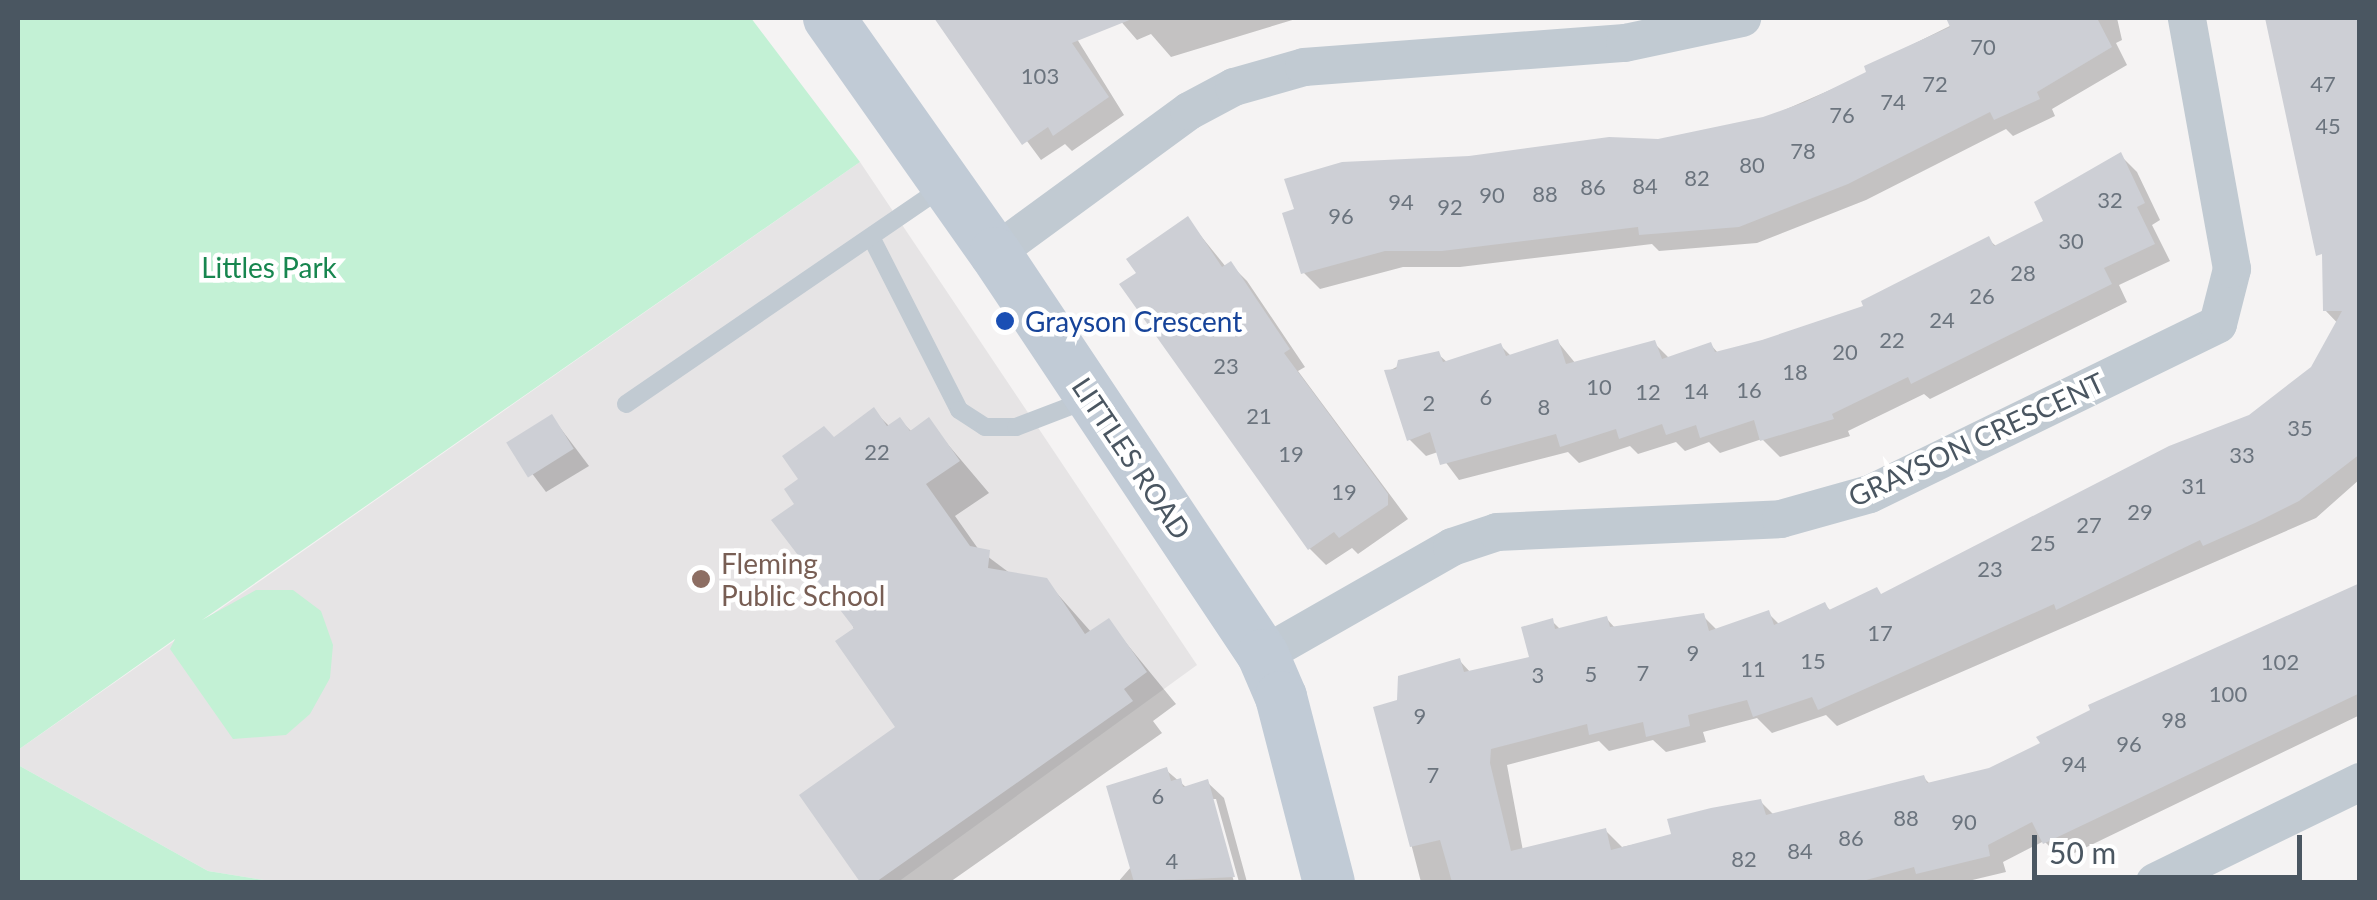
<!DOCTYPE html>
<style>
body{margin:0}
#map{position:relative;width:2377px;height:900px;overflow:hidden;background:#f5f3f3;font-family:Lato,sans-serif}
div>[style]{position:absolute}
.education>*{inset:0;background:#e6e4e5}
.green>*{inset:0;background:#c3f1d5}
.shadow>*{inset:0;background:#0003}
.building>*{inset:0;background:#cdcfd5;transform-origin:0 0}
.lane>*{height:18px;margin:-9px;padding:0 9px;transform-origin:9px;border-radius:9px;background:#c1cad2}
.street>*{height:38px;margin:-19px;padding:0 19px;transform-origin:19px;border-radius:19px;background:#c1cad2}
.secondary>*{height:52px;margin:-26px;padding:0 26px;transform-origin:26px;border-radius:26px;background:#c1cbd6}
.dots>*{width:28px;height:28px;translate:-50% -50%;box-sizing:border-box;border:5px solid #fff;border-radius:50%}
span{translate:-50% -50%;white-space:nowrap;text-align:center;line-height:1.15;-webkit-text-stroke:9px #fff;paint-order:stroke}
.number-label{font-size:22px;color:#6b747e}
.number-label span{-webkit-text-stroke-width:0}
.park-label{font-size:28px;color:#17864f}
.transit-label{font-size:28px;color:#164399}
.left{translate:0 -50%;text-align:left}
.street-label{font-size:28px;color:#4a5661}
.education-label{font-size:28px;color:#785e54}
.frame{position:absolute;inset:0;border:20px solid #4a5661;pointer-events:none}
.scale{position:absolute;left:2032px;top:835px;width:270px;height:45px;box-sizing:border-box;border:5px solid #4a5661;border-top:0;padding-left:12px;font-size:30px;line-height:35px;white-space:nowrap;color:#4a5661;-webkit-text-stroke:8px #fff;paint-order:stroke}
</style>
<div id="map">
<div class="education">
<div style="clip-path:polygon(860px 162px,1197px 665px,898px 882px,276px 882px,208px 871px,18px 765px,18px 750px)"></div>
</div>
<div class="green">
<div style="clip-path:polygon(18px 18px,751px 18px,860px 162px,202px 620px,256px 590px,293px 590px,321px 611px,333px 645px,330px 678px,310px 714px,286px 735px,233px 739px,170px 649px,175px 639px,18px 750px)"></div>
<div style="clip-path:polygon(18px 765px,208px 871px,276px 882px,18px 882px)"></div>
</div>
<div class="shadow">
<div style="clip-path:polygon(936px 18px,1064px 18px,1124px 115px,1072px 151px,1065px 144px,1041px 160px)"></div>
<div style="clip-path:polygon(1118px 18px,1299px 18px,1171px 57px,1151px 34px,1137px 40px)"></div>
<div style="clip-path:polygon(1966px 18px,2117px 18px,2122px 40px,2116px 43px,2127px 65px,2052px 109px,2055px 116px,2013px 136px,2006px 129px,1866px 200px,1757px 243px,1659px 251px,1652px 244px,1460px 267px,1403px 267px,1320px 289px,1303px 272px,1470px 158px,1659px 141px,1764px 119px,1869px 73px,1867px 67px)"></div>
<div style="clip-path:polygon(2270px 18px,2360px 18px,2360px 479px,2316px 518px,1837px 726px,1826px 715px,1772px 733px,1757px 718px,1703px 732px,1706px 742px,1666px 752px,1653px 740px,1609px 751px,1599px 741px,1507px 765px,1523px 851px,1605px 830px,1622px 847px,1674px 836px,1761px 802px,1774px 815px,1924px 778px,1931px 785px,1990px 770px,2360px 585px,2360px 715px,2062px 859px,2044px 841px,2003px 862px,2006px 872px,1964px 882px,1421px 882px,1376px 709px,1399px 702px,1459px 660px,1471px 673px,1532px 659px,1552px 621px,1561px 630px,1606px 618px,1616px 629px,1703px 616px,1718px 631px,1768px 613px,1780px 625px,1825px 605px,1831px 611px,1882px 596px,2250px 417px,2313px 369px,2347px 333px,2325px 310px,2325px 261px)"></div>
<div style="clip-path:polygon(2120px 155px,2137px 172px,2160px 220px,2152px 225px,2170px 261px,2119px 285px,2127px 302px,1930px 399px,1924px 394px,1848px 431px,1850px 436px,1780px 457px,1762px 439px,1720px 453px,1709px 442px,1685px 451px,1676px 442px,1638px 454px,1630px 446px,1579px 463px,1568px 452px,1459px 480px,1438px 452px,1426px 456px,1409px 439px,1387px 372px,1415px 357px,1438px 354px,1448px 363px,1501px 346px,1511px 356px,1558px 342px,1576px 364px,1654px 343px,1670px 359px,1711px 345px,1719px 354px,1867px 308px,1988px 239px,1997px 247px,2047px 222px)"></div>
<div style="clip-path:polygon(1188px 220px,1226px 267px,1230px 264px,1247px 281px,1305px 367px,1298px 371px,1408px 519px,1358px 554px,1352px 548px,1326px 565px,1309px 548px,1139px 274px)"></div>
<div style="clip-path:polygon(874px 411px,890px 427px,900px 420px,913px 433px,928px 421px,989px 493px,955px 516px,979px 550px,1011px 574px,1046px 581px,1092px 633px,1108px 621px,1176px 704px,1153px 721px,1162px 733px,950px 882px,864px 882px,802px 796px,899px 727px,797px 504px,801px 479px)"></div>
<div style="clip-path:polygon(552px 417px,589px 466px,546px 492px,509px 443px)"></div>
<div style="clip-path:polygon(1166px 770px,1187px 788px,1207px 782px,1224px 798px,1247px 882px,1239px 882px,1216px 799px,1211px 799px,1234px 882px,1118px 882px,1131px 867px)"></div>
</div>
<div class="building">
<div style="clip-path:polygon(934px 18px,1132px 18px,1132px 19px,1072px 43px,1109px 97px,1053px 136px,1048px 127px,1022px 145px)"></div>
<div style="clip-path:polygon(1946px 18px,2097px 18px,2112px 47px,2037px 92px,2040px 99px,1994px 120px,1990px 112px,1848px 184px,1739px 227px,1639px 235px,1638px 227px,1442px 251px,1385px 251px,1301px 274px,1282px 213px,1294px 209px,1284px 179px,1342px 162px,1469px 156px,1609px 137px,1658px 139px,1763px 117px,1805px 102px,1866px 72px,1864px 66px,1950px 27px)"></div>
<div style="clip-path:polygon(2265px 18px,2360px 18px,2360px 454px,2299px 501px,2255px 523px,2203px 546px,2200px 540px,2056px 610px,2054px 604px,1818px 710px,1812px 697px,1753px 717px,1747px 700px,1688px 715px,1690px 726px,1646px 737px,1643px 722px,1589px 735px,1587px 724px,1491px 749px,1490px 763px,1511px 851px,1606px 828px,1611px 850px,1671px 834px,1667px 819px,1711px 808px,1761px 799px,1766px 815px,1924px 775px,1927px 783px,1989px 768px,2040px 743px,2036px 737px,2090px 710px,2088px 705px,2360px 583px,2360px 693px,2043px 844px,2032px 822px,1988px 845px,1990px 856px,1916px 874px,1914px 867px,1859px 882px,1452px 882px,1440px 840px,1410px 847px,1373px 707px,1397px 700px,1398px 676px,1460px 658px,1464px 672px,1529px 657px,1521px 627px,1553px 618px,1555px 629px,1607px 616px,1610px 627px,1704px 613px,1709px 631px,1769px 610px,1774px 625px,1825px 602px,1829px 610px,1877px 587px,1881px 594px,2169px 446px,2249px 415px,2311px 367px,2342px 311px,2323px 311px,2322px 254px,2316px 256px)"></div>
<div style="clip-path:polygon(2121px 152px,2145px 203px,2137px 207px,2155px 244px,2104px 268px,2112px 284px,1911px 384px,1908px 377px,1832px 414px,1834px 419px,1760px 441px,1754px 420px,1700px 438px,1696px 425px,1666px 435px,1662px 424px,1619px 439px,1616px 429px,1560px 447px,1556px 434px,1440px 465px,1430px 432px,1407px 441px,1384px 370px,1396px 369px,1398px 360px,1439px 351px,1443px 362px,1501px 343px,1506px 356px,1558px 339px,1566px 364px,1655px 340px,1662px 359px,1711px 342px,1715px 352px,1762px 340px,1863px 306px,1861px 301px,1989px 236px,1994px 246px,2043px 221px,2034px 202px)"></div>
<div style="clip-path:polygon(1188px 216px,1222px 267px,1231px 261px,1290px 349px,1284px 353px,1388px 494px,1388px 505px,1339px 538px,1334px 532px,1308px 550px,1119px 284px,1136px 273px,1126px 259px)"></div>
<div style="clip-path:polygon(874px 407px,887px 426px,900px 417px,910px 431px,929px 417px,960px 461px,926px 484px,970px 546px,990px 550px,988px 568px,1047px 578px,1085px 634px,1109px 618px,1147px 672px,1124px 689px,1133px 701px,876px 882px,860px 882px,799px 795px,895px 727px,835px 641px,854px 628px,771px 520px,794px 504px,784px 489px,798px 479px,782px 456px,824px 426px,834px 437px)"></div>
<div style="left:552px;top:414px;width:41px;height:54px;rotate:58deg"></div>
<div style="clip-path:polygon(1167px 767px,1171px 781px,1181px 778px,1183px 787px,1208px 779px,1235px 877px,1134px 882px,1106px 786px)"></div>
</div>
<div class="lane">
<div style="left:871px;top:237px;width:194px;rotate:63deg"></div>
<div style="left:959px;top:410px;width:31px;rotate:33deg"></div>
<div style="left:985px;top:427px;width:31px"></div>
<div style="left:1016px;top:427px;width:78px;rotate:-21deg"></div>
<div style="left:626px;top:404px;width:384px;rotate:-34.4deg"></div>
</div>
<div class="street">
<div style="left:995px;top:253px;width:240px;rotate:-36.2deg"></div>
<div style="left:1189px;top:111px;width:51px;rotate:-28.1deg"></div>
<div style="left:1234px;top:87px;width:73px;rotate:-15.9deg"></div>
<div style="left:1304px;top:67px;width:322px;rotate:-4.3deg"></div>
<div style="left:1625px;top:43px;width:120px;rotate:-12.1deg"></div>
<div style="left:1263px;top:655px;width:218px;rotate:-29.7deg"></div>
<div style="left:1452px;top:547px;width:47px;rotate:-18.4deg"></div>
<div style="left:1497px;top:532px;width:284px;rotate:-2.6deg"></div>
<div style="left:1781px;top:519px;width:92px;rotate:-15.7deg"></div>
<div style="left:1870px;top:494px;width:387px;rotate:-26deg"></div>
<div style="left:2218px;top:324px;width:57px;rotate:-75.7deg"></div>
<div style="left:2232px;top:269px;width:255px;rotate:-100.2deg"></div>
<div style="left:2155px;top:882px;width:228px;rotate:-26deg"></div>
</div>
<div class="secondary">
<div style="left:829px;top:18px;width:288px;rotate:54.8deg"></div>
<div style="left:995px;top:253px;width:483px;rotate:56.3deg"></div>
<div style="left:1263px;top:655px;width:46px;rotate:66.8deg"></div>
<div style="left:1281px;top:697px;width:191px;rotate:75.5deg"></div>
</div>
<div class="dots">
<div style="left:1005px;top:321px;background:#1a4fb4"></div>
<div style="left:701px;top:579px;background:#8d6e63"></div>
</div>
<div class="number-label">
<span style="left:1983px;top:47px">70</span>
<span style="left:1040px;top:76px">103</span>
<span style="left:1935px;top:84px">72</span>
<span style="left:2323px;top:84px">47</span>
<span style="left:1893px;top:102px">74</span>
<span style="left:1842px;top:115px">76</span>
<span style="left:2328px;top:126px">45</span>
<span style="left:1803px;top:151px">78</span>
<span style="left:1752px;top:165px">80</span>
<span style="left:1697px;top:178px">82</span>
<span style="left:1645px;top:186px">84</span>
<span style="left:1593px;top:187px">86</span>
<span style="left:1545px;top:194px">88</span>
<span style="left:1492px;top:195px">90</span>
<span style="left:2110px;top:200px">32</span>
<span style="left:1401px;top:202px">94</span>
<span style="left:1450px;top:207px">92</span>
<span style="left:1341px;top:216px">96</span>
<span style="left:2071px;top:241px">30</span>
<span style="left:2023px;top:273px">28</span>
<span style="left:1982px;top:296px">26</span>
<span style="left:1942px;top:320px">24</span>
<span style="left:1892px;top:340px">22</span>
<span style="left:1845px;top:352px">20</span>
<span style="left:1226px;top:366px">23</span>
<span style="left:1795px;top:372px">18</span>
<span style="left:1599px;top:387px">10</span>
<span style="left:1749px;top:390px">16</span>
<span style="left:1696px;top:391px">14</span>
<span style="left:1648px;top:392px">12</span>
<span style="left:1486px;top:397px">6</span>
<span style="left:1429px;top:403px">2</span>
<span style="left:1544px;top:407px">8</span>
<span style="left:1259px;top:416px">21</span>
<span style="left:2300px;top:428px">35</span>
<span style="left:877px;top:452px">22</span>
<span style="left:1291px;top:454px">19</span>
<span style="left:2242px;top:455px">33</span>
<span style="left:2194px;top:486px">31</span>
<span style="left:1344px;top:492px">19</span>
<span style="left:2140px;top:512px">29</span>
<span style="left:2089px;top:525px">27</span>
<span style="left:2043px;top:543px">25</span>
<span style="left:1990px;top:569px">23</span>
<span style="left:1880px;top:633px">17</span>
<span style="left:1693px;top:653px">9</span>
<span style="left:1813px;top:661px">15</span>
<span style="left:2280px;top:662px">102</span>
<span style="left:1753px;top:669px">11</span>
<span style="left:1643px;top:673px">7</span>
<span style="left:1591px;top:674px">5</span>
<span style="left:1538px;top:675px">3</span>
<span style="left:2228px;top:694px">100</span>
<span style="left:1420px;top:716px">9</span>
<span style="left:2174px;top:720px">98</span>
<span style="left:2129px;top:744px">96</span>
<span style="left:2074px;top:764px">94</span>
<span style="left:1433px;top:775px">7</span>
<span style="left:1158px;top:796px">6</span>
<span style="left:1906px;top:818px">88</span>
<span style="left:1964px;top:822px">90</span>
<span style="left:1851px;top:838px">86</span>
<span style="left:1800px;top:851px">84</span>
<span style="left:1744px;top:859px">82</span>
<span style="left:1172px;top:861px">4</span>
</div>
<div class="park-label">
<span style="left:269px;top:267px">Littles Park</span>
</div>
<div class="transit-label">
<span class="left" style="left:1025px;top:321px">Grayson Crescent</span>
</div>
<div class="street-label">
<span style="left:1976px;top:439px;rotate:-25deg">GRAYSON CRESCENT</span>
<span style="left:1132px;top:458px;rotate:56deg">LITTLES ROAD</span>
</div>
<div class="education-label">
<span class="left" style="left:721px;top:579px">Fleming<br>Public School</span>
</div>
<div class="frame"></div>
<div class="scale">50 m</div>
</div>
